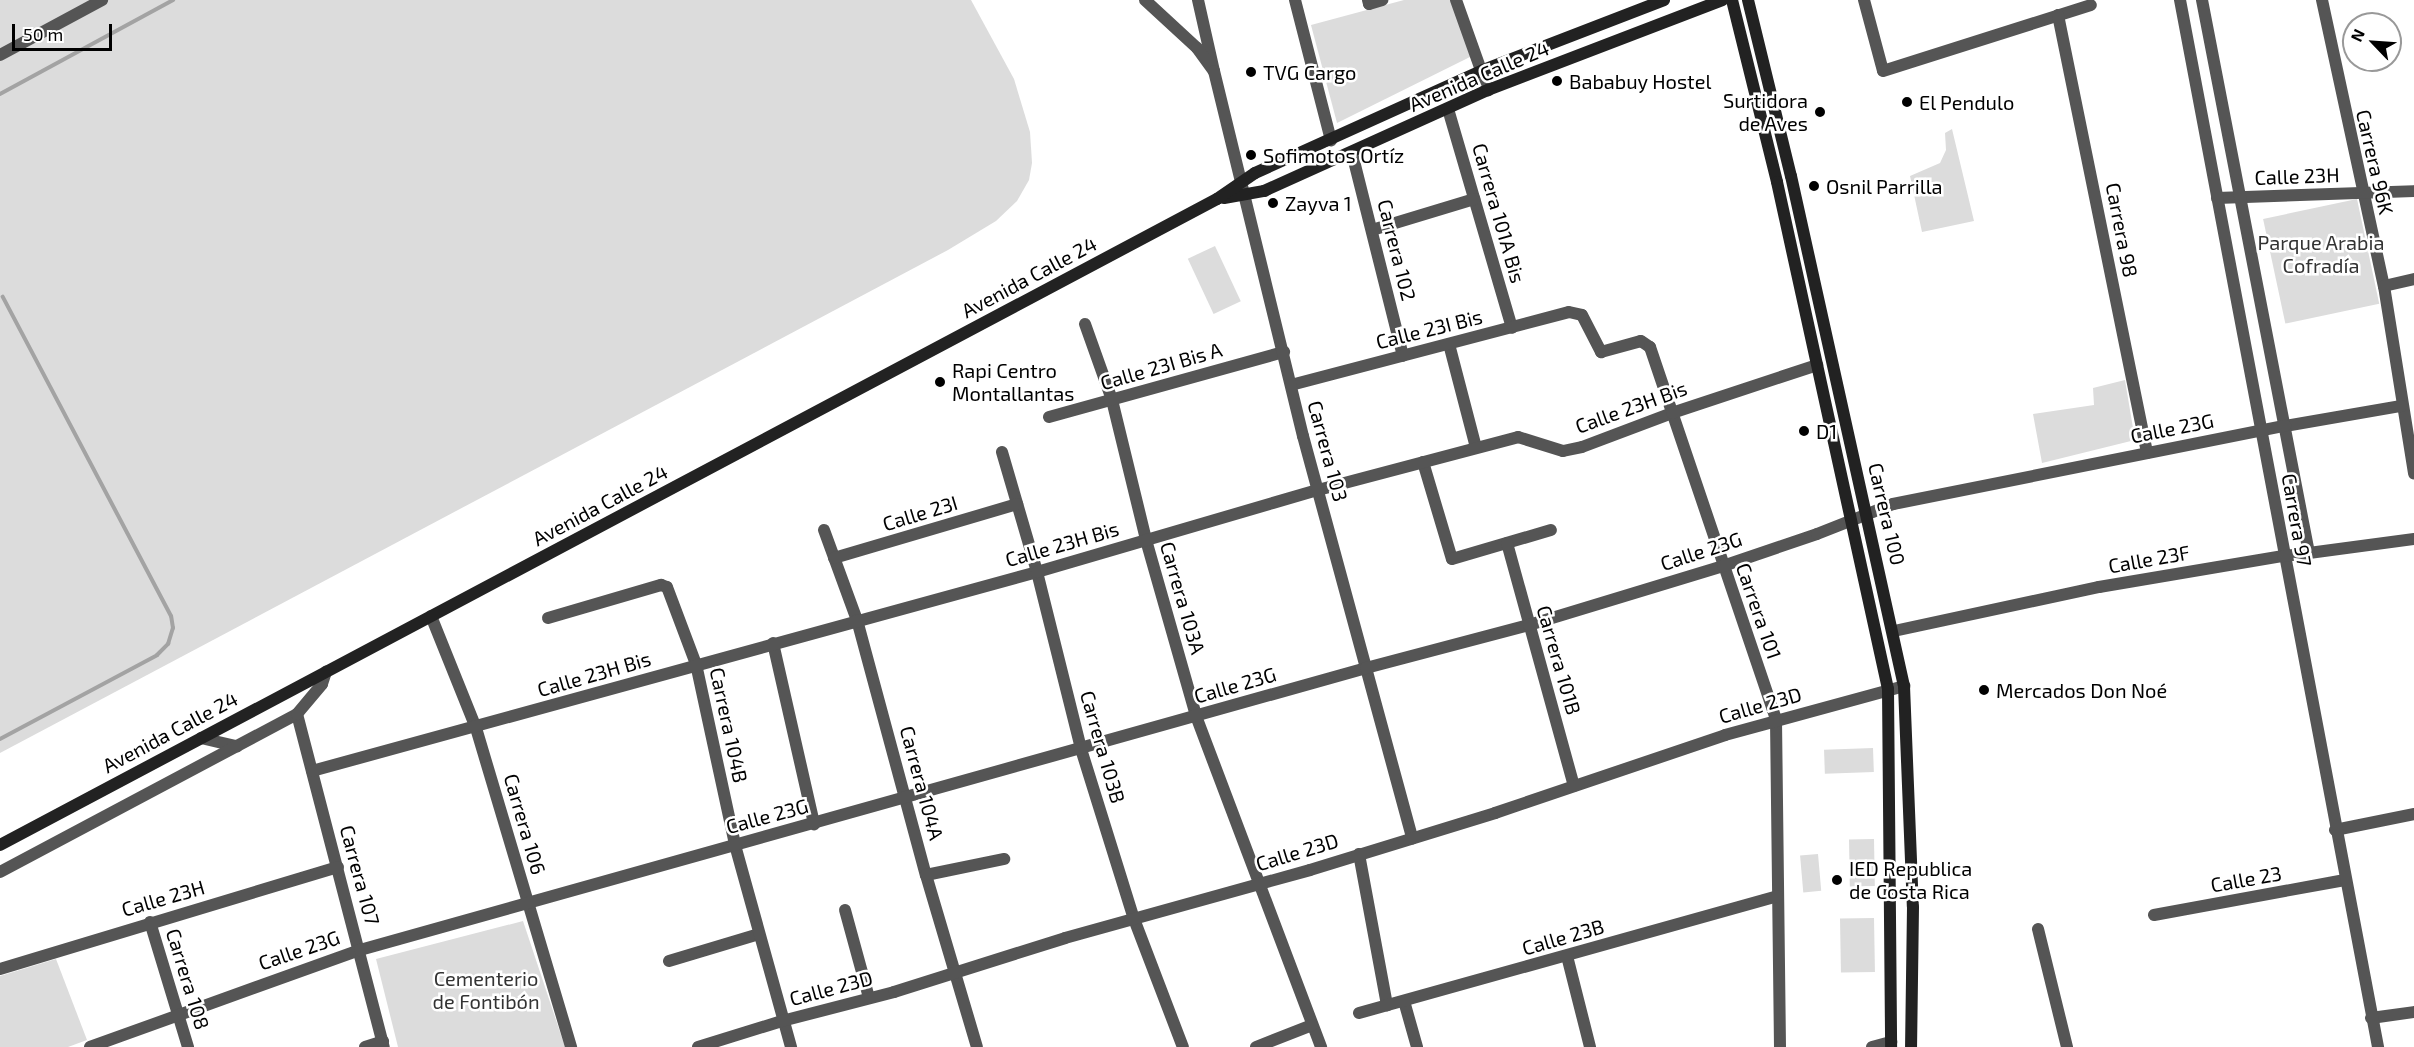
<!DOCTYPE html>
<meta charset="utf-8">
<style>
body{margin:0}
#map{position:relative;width:2414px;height:1047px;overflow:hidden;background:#fff;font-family:"Exo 2",sans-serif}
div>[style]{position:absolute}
.green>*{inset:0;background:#dcdcdc;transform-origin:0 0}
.stream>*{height:4px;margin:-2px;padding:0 2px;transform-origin:2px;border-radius:2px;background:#a3a3a3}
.minor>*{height:12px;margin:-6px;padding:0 6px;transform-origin:6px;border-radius:6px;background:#555}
.tertiary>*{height:12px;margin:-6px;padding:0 6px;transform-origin:6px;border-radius:6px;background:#555}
.secondary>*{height:12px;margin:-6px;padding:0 6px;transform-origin:6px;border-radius:6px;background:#222}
.dots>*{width:16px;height:16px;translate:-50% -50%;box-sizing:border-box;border:3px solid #fff;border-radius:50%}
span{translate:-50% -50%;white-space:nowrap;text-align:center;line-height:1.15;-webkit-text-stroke:5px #fff;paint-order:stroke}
.poi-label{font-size:20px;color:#000}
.left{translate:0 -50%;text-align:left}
.right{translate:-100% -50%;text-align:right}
.street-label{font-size:20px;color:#000}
.park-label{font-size:20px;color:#333}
.north{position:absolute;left:2342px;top:12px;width:60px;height:60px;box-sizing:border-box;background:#fff;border:2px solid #999;border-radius:50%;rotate:295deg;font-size:16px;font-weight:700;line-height:24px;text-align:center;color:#000}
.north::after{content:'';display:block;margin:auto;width:21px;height:27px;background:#000;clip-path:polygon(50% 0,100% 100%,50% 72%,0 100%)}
.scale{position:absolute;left:12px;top:24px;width:100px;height:27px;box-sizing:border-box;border:3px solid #000;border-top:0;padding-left:8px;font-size:18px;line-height:21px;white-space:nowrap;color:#000;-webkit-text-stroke:4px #fff;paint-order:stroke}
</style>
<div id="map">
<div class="green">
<div style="clip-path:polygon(0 0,971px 0,1014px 79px,1030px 132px,1032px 163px,1029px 180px,1017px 201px,996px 221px,948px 250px,0 753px)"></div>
<div style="clip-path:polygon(1404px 0,1450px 0,1474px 55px,1337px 123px,1311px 25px)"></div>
<div style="clip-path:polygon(1952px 129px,1974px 221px,1922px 232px,1910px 176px,1940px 163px,1946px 150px,1945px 133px)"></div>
<div style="left:2357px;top:199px;width:107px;height:96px;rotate:78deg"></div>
<div style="left:1215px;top:246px;width:61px;height:30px;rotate:65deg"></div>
<div style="clip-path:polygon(2125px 380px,2135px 440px,2042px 463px,2033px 414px,2094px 405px,2093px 388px)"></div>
<div style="left:1873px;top:748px;width:24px;height:49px;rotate:88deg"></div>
<div style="left:1874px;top:839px;width:47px;height:25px;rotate:89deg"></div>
<div style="left:1818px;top:854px;width:37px;height:18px;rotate:85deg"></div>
<div style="left:1874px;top:918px;width:54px;height:34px;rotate:89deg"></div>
<div style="clip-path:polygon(523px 921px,565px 1047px,398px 1047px,376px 959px)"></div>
<div style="clip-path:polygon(56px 959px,87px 1040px,68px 1047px,0 1047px,0 976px)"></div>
</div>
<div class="stream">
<div style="left:0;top:94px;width:197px;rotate:-28.5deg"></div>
<div style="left:0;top:739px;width:178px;rotate:-28.1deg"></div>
<div style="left:157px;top:655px;width:16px;rotate:-45deg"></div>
<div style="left:168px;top:644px;width:17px;rotate:-73deg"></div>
<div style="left:173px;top:628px;width:12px;rotate:-99deg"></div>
<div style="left:171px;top:616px;width:361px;rotate:-117.8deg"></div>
</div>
<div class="minor">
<div style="left:1198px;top:0;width:73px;rotate:77.3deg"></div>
<div style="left:1295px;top:0;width:145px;rotate:75.6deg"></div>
<div style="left:1368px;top:0;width:4px;rotate:76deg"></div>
<div style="left:1369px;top:4px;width:14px;rotate:-17deg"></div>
<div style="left:1456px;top:0;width:96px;rotate:70.4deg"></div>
<div style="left:1864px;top:0;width:73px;rotate:75deg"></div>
<div style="left:1883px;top:71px;width:218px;rotate:-17.6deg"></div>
<div style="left:2322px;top:0;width:293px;rotate:77.8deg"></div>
<div style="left:2384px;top:286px;width:190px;rotate:80.9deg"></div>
<div style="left:2058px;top:15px;width:447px;rotate:78.5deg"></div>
<div style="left:0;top:55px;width:116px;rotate:-28.3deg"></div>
<div style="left:1448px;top:109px;width:228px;rotate:73.7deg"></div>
<div style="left:1352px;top:153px;width:209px;rotate:75.9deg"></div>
<div style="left:2217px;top:198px;width:197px;rotate:-2deg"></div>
<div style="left:1372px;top:230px;width:107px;rotate:-16.9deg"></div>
<div style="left:2384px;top:286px;width:31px;rotate:-13deg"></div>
<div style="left:1085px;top:324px;width:81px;rotate:70.4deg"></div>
<div style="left:1112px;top:400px;width:144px;rotate:76.3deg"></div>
<div style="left:1146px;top:540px;width:183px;rotate:74.1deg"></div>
<div style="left:1196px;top:716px;width:354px;rotate:69.3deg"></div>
<div style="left:1449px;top:344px;width:107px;rotate:75.4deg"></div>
<div style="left:1291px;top:385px;width:287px;rotate:-14.7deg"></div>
<div style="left:1569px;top:312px;width:13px;rotate:13deg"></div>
<div style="left:1582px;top:315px;width:42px;rotate:62.8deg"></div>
<div style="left:1601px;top:352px;width:41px;rotate:-15.4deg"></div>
<div style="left:1641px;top:341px;width:11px;rotate:34deg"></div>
<div style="left:1650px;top:347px;width:394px;rotate:71.3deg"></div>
<div style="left:1776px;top:720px;width:327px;rotate:89.3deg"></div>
<div style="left:1049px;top:417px;width:244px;rotate:-15.5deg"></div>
<div style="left:2285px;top:426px;width:118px;rotate:-9.8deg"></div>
<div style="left:1002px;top:452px;width:125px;rotate:73.7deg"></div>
<div style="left:1037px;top:572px;width:182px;rotate:76deg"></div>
<div style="left:1081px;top:749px;width:178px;rotate:72.7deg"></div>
<div style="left:1134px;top:919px;width:137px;rotate:69.1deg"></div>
<div style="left:1423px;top:462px;width:101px;rotate:73.4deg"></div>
<div style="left:1452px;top:559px;width:103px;rotate:-16.3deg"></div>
<div style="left:824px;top:530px;width:96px;rotate:69.9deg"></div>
<div style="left:857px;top:620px;width:264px;rotate:74.9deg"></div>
<div style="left:926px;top:875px;width:179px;rotate:73.5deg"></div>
<div style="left:1507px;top:543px;width:252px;rotate:74.6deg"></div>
<div style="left:2309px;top:553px;width:106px;rotate:-7.6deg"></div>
<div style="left:834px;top:558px;width:191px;rotate:-16.4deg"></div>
<div style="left:431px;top:616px;width:121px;rotate:68.1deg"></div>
<div style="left:476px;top:728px;width:333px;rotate:73.4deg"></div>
<div style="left:548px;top:618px;width:118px;rotate:-16.3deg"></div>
<div style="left:661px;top:585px;width:6px;rotate:18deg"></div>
<div style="left:667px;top:587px;width:82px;rotate:69.4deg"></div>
<div style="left:696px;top:664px;width:185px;rotate:77.8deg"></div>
<div style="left:1894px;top:631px;width:210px;rotate:-12.1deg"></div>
<div style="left:2099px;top:587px;width:187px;rotate:-9.6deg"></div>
<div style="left:773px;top:643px;width:186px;rotate:77.2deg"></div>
<div style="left:297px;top:714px;width:344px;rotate:75.4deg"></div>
<div style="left:201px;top:738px;width:37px;rotate:13deg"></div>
<div style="left:312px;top:771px;width:752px;rotate:-15.35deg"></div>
<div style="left:1037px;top:572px;width:293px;rotate:-16.3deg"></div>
<div style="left:1318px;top:490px;width:207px;rotate:-14.8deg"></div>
<div style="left:1518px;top:437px;width:47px;rotate:17.3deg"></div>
<div style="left:1563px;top:451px;width:19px;rotate:-12deg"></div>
<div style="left:1582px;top:447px;width:96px;rotate:-20.7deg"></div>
<div style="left:1672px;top:413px;width:153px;rotate:-18.3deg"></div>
<div style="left:2335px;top:830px;width:81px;rotate:-11.4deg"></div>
<div style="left:1359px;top:854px;width:154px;rotate:79.5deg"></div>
<div style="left:0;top:872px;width:336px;rotate:-28deg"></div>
<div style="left:297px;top:714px;width:39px;rotate:-50deg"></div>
<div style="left:322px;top:684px;width:13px;rotate:-72deg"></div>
<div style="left:926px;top:875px;width:80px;rotate:-11.6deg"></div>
<div style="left:845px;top:910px;width:91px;rotate:74.7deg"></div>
<div style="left:2154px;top:915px;width:194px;rotate:-10.4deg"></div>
<div style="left:150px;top:922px;width:131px;rotate:73.1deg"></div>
<div style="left:2038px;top:929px;width:122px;rotate:76.2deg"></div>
<div style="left:1567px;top:956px;width:94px;rotate:75.8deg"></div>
<div style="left:669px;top:961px;width:94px;rotate:-16.7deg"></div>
<div style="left:0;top:969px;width:353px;rotate:-16.8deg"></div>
<div style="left:1404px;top:1001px;width:48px;rotate:74.2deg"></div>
<div style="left:1359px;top:1013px;width:434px;rotate:-15.6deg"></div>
<div style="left:2371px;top:1018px;width:43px;rotate:-7.9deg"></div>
<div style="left:365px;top:1047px;width:19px;rotate:-18deg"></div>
<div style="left:1256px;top:1047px;width:60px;rotate:-21.4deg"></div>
<div style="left:1872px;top:1047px;width:20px;rotate:-15deg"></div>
</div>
<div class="tertiary">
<div style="left:1145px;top:0;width:71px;rotate:42.7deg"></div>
<div style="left:1197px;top:48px;width:29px;rotate:54deg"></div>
<div style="left:1214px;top:71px;width:376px;rotate:76.3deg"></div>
<div style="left:1303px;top:436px;width:417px;rotate:74.8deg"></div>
<div style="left:2180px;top:0;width:1066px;rotate:79.29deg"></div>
<div style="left:2202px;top:0;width:563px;rotate:79.05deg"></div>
<div style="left:2309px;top:553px;width:26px;rotate:173deg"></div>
<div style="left:735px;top:845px;width:210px;rotate:74.5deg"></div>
<div style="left:90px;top:1047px;width:287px;rotate:-19.8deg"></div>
<div style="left:360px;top:950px;width:1045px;rotate:-15.66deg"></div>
<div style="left:1366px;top:668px;width:169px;rotate:-14.8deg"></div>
<div style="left:1529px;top:625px;width:203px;rotate:-16.9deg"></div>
<div style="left:1723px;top:566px;width:99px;rotate:-18.8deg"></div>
<div style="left:1817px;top:534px;width:82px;rotate:-21.5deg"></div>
<div style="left:1893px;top:504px;width:400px;rotate:-11.3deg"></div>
<div style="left:698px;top:1047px;width:88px;rotate:-17.2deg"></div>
<div style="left:782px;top:1021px;width:116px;rotate:-14.5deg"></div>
<div style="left:894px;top:992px;width:179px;rotate:-17.5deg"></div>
<div style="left:1065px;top:938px;width:254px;rotate:-15.5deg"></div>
<div style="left:1310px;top:870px;width:194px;rotate:-17.1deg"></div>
<div style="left:1495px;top:813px;width:243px;rotate:-18.7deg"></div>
<div style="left:1725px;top:735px;width:186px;rotate:-15.3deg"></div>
</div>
<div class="secondary">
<div style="left:1732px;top:0;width:187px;rotate:76.1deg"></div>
<div style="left:1777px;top:182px;width:519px;rotate:77.65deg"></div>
<div style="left:1888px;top:689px;width:358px;rotate:89.5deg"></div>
<div style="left:1748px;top:0;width:181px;rotate:76.3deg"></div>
<div style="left:1791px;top:176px;width:522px;rotate:77.51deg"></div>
<div style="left:1904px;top:686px;width:221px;rotate:87.7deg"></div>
<div style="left:1913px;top:907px;width:140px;rotate:90.8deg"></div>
<div style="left:1224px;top:198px;width:41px;rotate:-9.9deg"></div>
<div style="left:1264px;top:191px;width:246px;rotate:-24.3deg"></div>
<div style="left:1488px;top:90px;width:251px;rotate:-21deg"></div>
<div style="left:0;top:845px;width:1378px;rotate:-27.96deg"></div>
<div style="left:1217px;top:199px;width:46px;rotate:-34.4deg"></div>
<div style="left:1255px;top:173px;width:250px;rotate:-24.3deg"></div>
<div style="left:1483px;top:70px;width:194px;rotate:-21.1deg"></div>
</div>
<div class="dots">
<div style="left:1251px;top:72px;background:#000"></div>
<div style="left:1557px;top:81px;background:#000"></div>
<div style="left:1907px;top:102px;background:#000"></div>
<div style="left:1820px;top:112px;background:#000"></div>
<div style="left:1251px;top:155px;background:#000"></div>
<div style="left:1814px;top:186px;background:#000"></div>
<div style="left:1273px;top:203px;background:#000"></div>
<div style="left:940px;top:382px;background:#000"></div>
<div style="left:1804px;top:431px;background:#000"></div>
<div style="left:1984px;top:690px;background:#000"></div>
<div style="left:1837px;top:880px;background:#000"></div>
</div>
<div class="poi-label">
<span class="left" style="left:1263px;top:72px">TVG Cargo</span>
<span class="left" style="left:1569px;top:81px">Bababuy Hostel</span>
<span class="right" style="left:1808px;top:112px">Surtidora<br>de Aves</span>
<span class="left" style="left:1919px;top:102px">El Pendulo</span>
<span class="left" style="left:1263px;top:155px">Sofimotos Ortíz</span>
<span class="left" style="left:1826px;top:186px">Osnil Parrilla</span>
<span class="left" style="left:1285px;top:203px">Zayva 1</span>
<span class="left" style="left:952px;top:382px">Rapi Centro<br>Montallantas</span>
<span class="left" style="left:1816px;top:431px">D1</span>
<span class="left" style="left:1996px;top:690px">Mercados Don Noé</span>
<span class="left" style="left:1849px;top:880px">IED Republica<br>de Costa Rica</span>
</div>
<div class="street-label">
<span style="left:1479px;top:76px;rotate:-23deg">Avenida Calle 24</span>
<span style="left:2375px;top:162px;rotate:77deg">Carrera 96K</span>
<span style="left:2297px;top:176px;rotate:-2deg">Calle 23H</span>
<span style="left:1499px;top:213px;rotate:74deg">Carrera 101A Bis</span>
<span style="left:2122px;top:230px;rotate:79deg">Carrera 98</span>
<span style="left:1397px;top:250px;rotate:76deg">Carrera 102</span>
<span style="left:1029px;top:277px;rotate:-28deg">Avenida Calle 24</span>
<span style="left:1429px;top:329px;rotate:-14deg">Calle 23I Bis</span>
<span style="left:1161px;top:366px;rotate:-16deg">Calle 23I Bis A</span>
<span style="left:1631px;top:407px;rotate:-20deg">Calle 23H Bis</span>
<span style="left:2172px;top:428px;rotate:-11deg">Calle 23G</span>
<span style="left:1328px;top:451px;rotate:75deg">Carrera 103</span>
<span style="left:600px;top:505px;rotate:-28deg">Avenida Calle 24</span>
<span style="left:920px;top:513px;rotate:-17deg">Calle 23I</span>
<span style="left:1887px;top:514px;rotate:77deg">Carrera 100</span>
<span style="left:2297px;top:520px;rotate:80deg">Carrera 97</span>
<span style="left:1062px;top:544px;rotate:-16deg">Calle 23H Bis</span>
<span style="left:1701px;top:551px;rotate:-18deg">Calle 23G</span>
<span style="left:2149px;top:559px;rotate:-10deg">Calle 23F</span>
<span style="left:1183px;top:598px;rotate:74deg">Carrera 103A</span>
<span style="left:1759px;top:611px;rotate:71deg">Carrera 101</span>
<span style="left:1559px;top:660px;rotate:74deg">Carrera 101B</span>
<span style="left:594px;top:674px;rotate:-16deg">Calle 23H Bis</span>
<span style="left:1235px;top:685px;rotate:-16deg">Calle 23G</span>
<span style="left:1760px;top:705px;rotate:-16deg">Calle 23D</span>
<span style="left:729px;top:725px;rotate:78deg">Carrera 104B</span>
<span style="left:170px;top:732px;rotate:-28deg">Avenida Calle 24</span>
<span style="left:1103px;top:747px;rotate:74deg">Carrera 103B</span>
<span style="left:922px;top:783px;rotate:75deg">Carrera 104A</span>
<span style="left:767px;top:816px;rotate:-15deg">Calle 23G</span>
<span style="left:525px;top:824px;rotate:74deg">Carrera 106</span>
<span style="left:1297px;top:852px;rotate:-17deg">Calle 23D</span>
<span style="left:360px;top:875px;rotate:75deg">Carrera 107</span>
<span style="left:2246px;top:879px;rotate:-10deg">Calle 23</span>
<span style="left:163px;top:898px;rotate:-16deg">Calle 23H</span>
<span style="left:1563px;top:937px;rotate:-16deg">Calle 23B</span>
<span style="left:299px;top:950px;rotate:-19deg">Calle 23G</span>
<span style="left:188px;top:979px;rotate:73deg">Carrera 108</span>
<span style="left:831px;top:988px;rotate:-15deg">Calle 23D</span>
</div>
<div class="park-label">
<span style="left:2321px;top:254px">Parque Arabia<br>Cofradía</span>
<span style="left:486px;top:990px">Cementerio<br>de Fontibón</span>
</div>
<div class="north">N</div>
<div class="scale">50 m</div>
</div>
